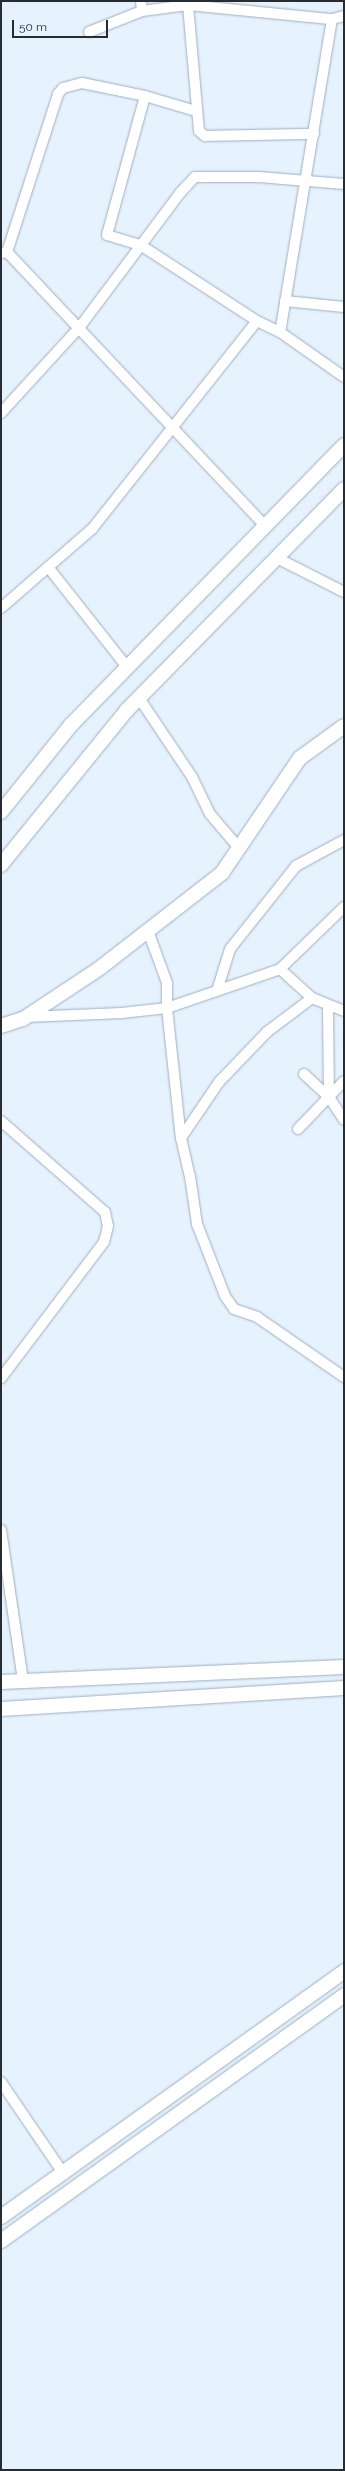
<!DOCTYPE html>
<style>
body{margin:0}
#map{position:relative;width:345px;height:2471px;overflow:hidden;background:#e6f2fe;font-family:Raleway,sans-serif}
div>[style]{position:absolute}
.roads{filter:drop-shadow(0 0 1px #a0aebc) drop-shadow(0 0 1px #a0aebc)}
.street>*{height:10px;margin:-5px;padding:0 5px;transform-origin:5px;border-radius:5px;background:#fff}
.secondary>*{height:14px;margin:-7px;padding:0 7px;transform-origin:7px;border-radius:7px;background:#fff}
span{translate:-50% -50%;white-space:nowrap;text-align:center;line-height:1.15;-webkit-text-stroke:4px #e6f2fe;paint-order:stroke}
.frame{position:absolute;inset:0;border:2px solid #272c32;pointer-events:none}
.scale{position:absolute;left:12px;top:20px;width:96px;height:18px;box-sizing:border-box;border:2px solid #272c32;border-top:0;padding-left:5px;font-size:12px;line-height:14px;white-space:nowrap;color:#272c32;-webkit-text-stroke:3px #e6f2fe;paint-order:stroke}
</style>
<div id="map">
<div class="roads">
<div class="street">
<div style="left:141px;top:1px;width:10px;rotate:84deg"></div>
<div style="left:188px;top:5px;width:126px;rotate:85deg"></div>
<div style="left:199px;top:131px;width:8px;rotate:40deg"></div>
<div style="left:205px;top:136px;width:109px;rotate:-1.1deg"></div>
<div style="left:332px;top:19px;width:317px;rotate:99.4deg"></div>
<div style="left:280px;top:332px;width:78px;rotate:35.1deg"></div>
<div style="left:89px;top:32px;width:57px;rotate:-21.6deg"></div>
<div style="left:142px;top:11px;width:46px;rotate:-7.4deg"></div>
<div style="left:188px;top:5px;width:145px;rotate:5.6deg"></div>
<div style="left:332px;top:19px;width:12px;rotate:-14deg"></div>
<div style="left:145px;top:96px;width:144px;rotate:105.3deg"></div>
<div style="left:107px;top:235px;width:37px;rotate:17deg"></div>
<div style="left:142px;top:246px;width:137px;rotate:33.1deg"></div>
<div style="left:7px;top:252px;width:375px;rotate:46.7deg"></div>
<div style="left:2px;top:253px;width:5px;rotate:-11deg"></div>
<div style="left:7px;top:252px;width:6px;rotate:-72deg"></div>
<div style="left:9px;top:246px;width:160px;rotate:-72.1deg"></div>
<div style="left:58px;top:94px;width:8px;rotate:-50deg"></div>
<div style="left:63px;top:88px;width:20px;rotate:-15deg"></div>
<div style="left:82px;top:83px;width:64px;rotate:11.7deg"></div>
<div style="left:145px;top:96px;width:53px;rotate:16.4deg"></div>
<div style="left:285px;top:301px;width:59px;rotate:5.8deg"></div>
<div style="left:1px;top:413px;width:115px;rotate:-47.5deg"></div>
<div style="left:79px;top:328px;width:169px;rotate:-53.2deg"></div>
<div style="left:180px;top:193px;width:22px;rotate:-47deg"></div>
<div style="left:195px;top:177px;width:64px"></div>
<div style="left:259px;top:177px;width:85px;rotate:4.7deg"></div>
<div style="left:277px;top:558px;width:75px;rotate:26.9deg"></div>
<div style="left:48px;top:567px;width:127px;rotate:51.7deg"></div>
<div style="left:1px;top:608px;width:121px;rotate:-41deg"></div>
<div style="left:92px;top:529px;width:265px;rotate:-51.6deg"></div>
<div style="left:257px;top:321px;width:25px;rotate:26deg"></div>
<div style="left:139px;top:698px;width:95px;rotate:56.1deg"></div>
<div style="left:192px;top:777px;width:41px;rotate:64.1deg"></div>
<div style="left:210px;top:814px;width:45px;rotate:49.5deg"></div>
<div style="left:148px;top:931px;width:55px;rotate:69.9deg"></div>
<div style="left:167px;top:983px;width:25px;rotate:90deg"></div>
<div style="left:167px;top:1008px;width:131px;rotate:83.9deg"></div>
<div style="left:181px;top:1138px;width:39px;rotate:77deg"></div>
<div style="left:190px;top:1176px;width:49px;rotate:81.7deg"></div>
<div style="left:197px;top:1224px;width:77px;rotate:68.7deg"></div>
<div style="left:225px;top:1296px;width:16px;rotate:55deg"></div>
<div style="left:234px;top:1309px;width:24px;rotate:19deg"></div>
<div style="left:257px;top:1317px;width:106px;rotate:34.6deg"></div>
<div style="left:280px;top:969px;width:89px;rotate:-44.1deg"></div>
<div style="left:217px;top:991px;width:44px;rotate:-72.8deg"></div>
<div style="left:230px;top:949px;width:106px;rotate:-51.5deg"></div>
<div style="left:296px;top:866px;width:55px;rotate:-28.4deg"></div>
<div style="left:328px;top:1007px;width:90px;rotate:89.4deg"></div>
<div style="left:26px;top:1017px;width:96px;rotate:-2.4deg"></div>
<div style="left:122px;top:1013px;width:45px;rotate:-6.3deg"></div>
<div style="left:167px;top:1008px;width:120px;rotate:-19deg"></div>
<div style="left:280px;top:969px;width:43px;rotate:42.2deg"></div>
<div style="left:312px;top:998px;width:35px;rotate:22deg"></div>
<div style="left:304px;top:1074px;width:34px;rotate:43deg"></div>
<div style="left:329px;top:1097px;width:27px;rotate:57deg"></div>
<div style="left:1px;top:1121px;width:138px;rotate:41.2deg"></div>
<div style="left:105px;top:1212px;width:14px;rotate:78deg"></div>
<div style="left:108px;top:1226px;width:16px;rotate:104deg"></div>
<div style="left:104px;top:1242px;width:171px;rotate:127.1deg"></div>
<div style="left:298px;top:1129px;width:66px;rotate:-46.2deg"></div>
<div style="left:181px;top:1138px;width:68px;rotate:-55.8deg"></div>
<div style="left:219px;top:1082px;width:69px;rotate:-46.2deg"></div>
<div style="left:267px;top:1032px;width:56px;rotate:-37.1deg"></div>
<div style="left:1px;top:1530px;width:153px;rotate:81.7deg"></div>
<div style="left:1px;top:2082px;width:110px;rotate:55.7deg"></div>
</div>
<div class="secondary">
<div style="left:1px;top:812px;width:112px;rotate:-51.2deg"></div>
<div style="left:71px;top:725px;width:391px;rotate:-45.7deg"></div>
<div style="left:1px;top:865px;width:200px;rotate:-50.9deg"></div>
<div style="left:127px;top:710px;width:310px;rotate:-45.5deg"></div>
<div style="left:1px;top:1026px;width:23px;rotate:-18deg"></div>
<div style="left:23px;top:1019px;width:92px;rotate:-33.5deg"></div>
<div style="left:100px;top:968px;width:155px;rotate:-37.9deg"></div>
<div style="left:222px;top:873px;width:139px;rotate:-55.9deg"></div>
<div style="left:300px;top:758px;width:54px;rotate:-36deg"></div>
<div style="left:1px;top:1682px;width:343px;rotate:-2.5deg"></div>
<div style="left:1px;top:1709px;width:344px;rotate:-3.5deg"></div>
<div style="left:1px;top:2217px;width:422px;rotate:-35.6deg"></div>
<div style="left:1px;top:2241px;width:422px;rotate:-35.6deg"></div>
</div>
</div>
<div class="frame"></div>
<div class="scale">50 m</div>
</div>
